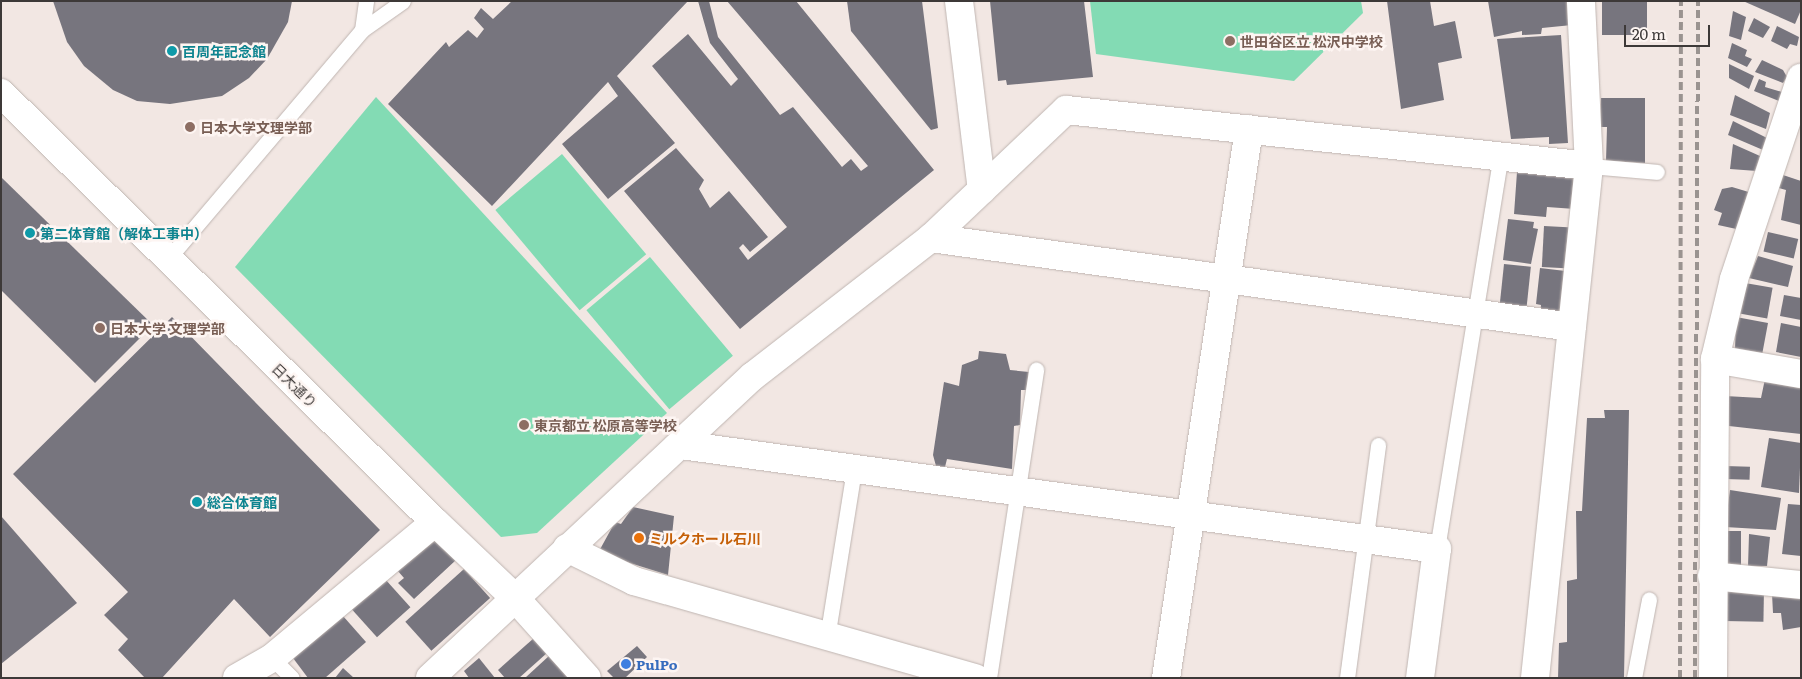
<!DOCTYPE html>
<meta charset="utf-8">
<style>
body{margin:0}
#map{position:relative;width:1802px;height:679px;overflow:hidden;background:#f2e7e3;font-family:Literata,"Noto Sans JP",serif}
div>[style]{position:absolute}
.green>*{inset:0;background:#83dbb4;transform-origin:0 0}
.building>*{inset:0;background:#77757e;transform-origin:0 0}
.roads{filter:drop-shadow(0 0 1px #bfb5b1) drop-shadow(0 0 1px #bfb5b1)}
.service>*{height:15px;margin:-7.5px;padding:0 7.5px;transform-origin:7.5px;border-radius:7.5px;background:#fff}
.minor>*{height:28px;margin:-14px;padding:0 14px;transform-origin:14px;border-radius:14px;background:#fff}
.tertiary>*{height:28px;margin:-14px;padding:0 14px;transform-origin:14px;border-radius:14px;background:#fff}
.rail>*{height:4px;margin-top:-2px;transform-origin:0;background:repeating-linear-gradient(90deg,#9a9390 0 8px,transparent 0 12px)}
.dots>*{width:14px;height:14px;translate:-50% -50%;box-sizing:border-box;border:2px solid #fdf5f2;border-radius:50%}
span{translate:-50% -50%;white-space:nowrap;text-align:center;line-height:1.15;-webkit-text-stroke:5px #fdf5f2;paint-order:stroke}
.education-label{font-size:14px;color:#785e54;font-weight:700}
.left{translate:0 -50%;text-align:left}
.culture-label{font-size:14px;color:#0d838f;font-weight:700}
.street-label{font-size:14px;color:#3d3938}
.food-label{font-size:14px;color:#c56008;font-weight:700}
.shop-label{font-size:14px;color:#366cbe;font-weight:700}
.frame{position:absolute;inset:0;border:2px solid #3d3938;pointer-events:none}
.scale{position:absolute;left:1624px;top:25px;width:86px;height:22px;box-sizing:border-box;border:2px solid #3d3938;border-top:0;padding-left:6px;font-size:15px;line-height:18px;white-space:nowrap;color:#3d3938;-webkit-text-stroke:4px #fdf5f2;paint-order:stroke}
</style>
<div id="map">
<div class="green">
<div style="clip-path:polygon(1090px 1px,1361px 1px,1363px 13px,1294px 81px,1096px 54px)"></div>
<div style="clip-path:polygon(376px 97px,667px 413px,537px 533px,501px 537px,235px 267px)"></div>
<div style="left:562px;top:154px;width:131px;height:87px;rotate:50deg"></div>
<div style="left:650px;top:257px;width:129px;height:83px;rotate:50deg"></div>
</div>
<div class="building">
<div style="clip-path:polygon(53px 1px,292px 1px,288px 22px,267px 59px,249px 78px,222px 96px,170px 104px,137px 101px,113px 90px,84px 66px,67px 42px)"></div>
<div style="clip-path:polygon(512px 1px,688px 1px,617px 76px,675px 143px,608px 199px,562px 144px,618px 96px,608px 82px,492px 206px,388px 104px,446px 42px,449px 47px,468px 30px,477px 38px,484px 29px,474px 18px,481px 8px,493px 19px)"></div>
<div style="clip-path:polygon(698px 1px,709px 1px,718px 37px,780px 115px,793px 107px,842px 167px,851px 159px,861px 171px,868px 166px,727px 1px,796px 1px,934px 170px,740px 329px,624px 191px,676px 148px,704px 180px,699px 189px,710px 208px,729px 191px,768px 237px,750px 252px,743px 244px,739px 248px,748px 260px,787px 227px,652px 66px,688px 34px,731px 86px,738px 79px,710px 43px)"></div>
<div style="clip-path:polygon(847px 1px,922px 1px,938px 128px,931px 130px,851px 31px)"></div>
<div style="clip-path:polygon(990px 1px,1084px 1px,1093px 77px,1007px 85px,1006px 80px,998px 81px)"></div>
<div style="clip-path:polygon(1387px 1px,1430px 1px,1434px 26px,1455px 21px,1462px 58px,1438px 63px,1444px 100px,1401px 109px)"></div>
<div style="clip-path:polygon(1488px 1px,1569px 1px,1572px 25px,1542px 28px,1541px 34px,1522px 35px,1522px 31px,1494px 37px)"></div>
<div style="left:1602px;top:1px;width:45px;height:34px"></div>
<div style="clip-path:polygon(1743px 1px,1801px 1px,1801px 10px,1795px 24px)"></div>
<div style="clip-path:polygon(1733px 11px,1746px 17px,1741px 40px,1729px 36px)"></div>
<div style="clip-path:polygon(1754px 18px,1770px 27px,1763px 38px,1748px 31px)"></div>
<div style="clip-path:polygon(1777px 26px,1799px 37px,1797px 46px,1790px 44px,1787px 49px,1771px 41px)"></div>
<div style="clip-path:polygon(1561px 35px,1568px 143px,1549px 144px,1549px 137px,1511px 139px,1497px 39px)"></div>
<div style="clip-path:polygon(1732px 43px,1747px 50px,1745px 56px,1752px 59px,1747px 67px,1728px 58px)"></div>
<div style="clip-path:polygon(1762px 60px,1783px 70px,1787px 77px,1783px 83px,1755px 72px)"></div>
<div style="clip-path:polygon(1729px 64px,1754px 76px,1749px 89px,1729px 78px)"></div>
<div style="clip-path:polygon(1759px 79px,1766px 82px,1765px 87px,1782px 92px,1779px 101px,1754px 91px)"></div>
<div style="clip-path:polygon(1735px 95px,1770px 113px,1766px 129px,1730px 115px)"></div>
<div style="clip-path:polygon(1601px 98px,1645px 98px,1645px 163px,1606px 161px,1607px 127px,1600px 127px)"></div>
<div style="clip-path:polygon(1733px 121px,1767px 138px,1763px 150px,1728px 135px)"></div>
<div style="clip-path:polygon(1733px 144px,1760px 156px,1757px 171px,1730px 169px)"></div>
<div style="clip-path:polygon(1517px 172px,1578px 178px,1575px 209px,1547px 207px,1546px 217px,1514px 214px)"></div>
<div style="clip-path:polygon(1780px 174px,1801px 181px,1801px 225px,1781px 220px,1786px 190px,1775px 187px)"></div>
<div style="clip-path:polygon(1px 177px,153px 325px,95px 383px,1px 290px)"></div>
<div style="clip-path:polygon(1732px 187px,1752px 193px,1741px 230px,1718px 225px,1722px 213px,1714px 210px,1722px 189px)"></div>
<div style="clip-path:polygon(1508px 219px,1534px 222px,1533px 228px,1538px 229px,1531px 264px,1503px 260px)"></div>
<div style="left:1544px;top:226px;width:33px;height:41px;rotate:3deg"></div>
<div style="left:1768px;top:232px;width:31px;height:20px;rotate:13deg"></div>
<div style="clip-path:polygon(1758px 256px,1793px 266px,1788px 287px,1749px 278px)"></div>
<div style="left:1504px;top:264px;width:27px;height:41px;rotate:6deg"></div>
<div style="clip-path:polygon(1540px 268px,1574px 272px,1568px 318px,1540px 314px,1541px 305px,1536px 304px)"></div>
<div style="left:1745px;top:283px;width:28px;height:31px;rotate:10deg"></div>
<div style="clip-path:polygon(1784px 295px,1801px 298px,1801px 320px,1780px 316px)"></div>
<div style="clip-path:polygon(172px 317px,380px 530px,270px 637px,234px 599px,162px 678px,145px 678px,118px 650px,128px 639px,104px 615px,128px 592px,13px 474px)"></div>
<div style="clip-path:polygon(1736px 317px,1768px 323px,1762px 355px,1735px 349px)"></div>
<div style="clip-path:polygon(1781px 323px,1801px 327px,1801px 357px,1776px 352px)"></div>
<div style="clip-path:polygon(979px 351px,1006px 354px,1010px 370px,1029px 372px,1027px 390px,1021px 390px,1020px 425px,1014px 426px,1012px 469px,947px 459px,945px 467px,936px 466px,933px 455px,944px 382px,959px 386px,962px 365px,978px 359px)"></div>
<div style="clip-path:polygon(1765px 379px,1801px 383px,1801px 434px,1729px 426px,1725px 396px,1761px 398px)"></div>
<div style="clip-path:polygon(1604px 410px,1629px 410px,1624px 678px,1558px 678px,1559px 643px,1567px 642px,1567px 581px,1577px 579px,1576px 511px,1582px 511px,1587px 418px,1605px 418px)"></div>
<div style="clip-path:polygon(1769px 438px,1801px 443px,1799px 493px,1761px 487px)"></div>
<div style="left:1725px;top:466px;width:25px;height:13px;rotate:2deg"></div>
<div style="clip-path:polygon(1730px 490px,1781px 498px,1776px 530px,1725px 527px)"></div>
<div style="clip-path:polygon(1788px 504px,1801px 505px,1801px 556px,1782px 554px)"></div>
<div style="clip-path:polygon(633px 507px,674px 516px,668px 575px,598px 553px,615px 522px,621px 524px)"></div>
<div style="clip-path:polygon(1px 516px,77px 603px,1px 664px)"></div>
<div style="clip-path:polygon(1723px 531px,1741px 531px,1741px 567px,1729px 566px,1722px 559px)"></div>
<div style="clip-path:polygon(1749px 534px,1770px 537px,1767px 566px,1748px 566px)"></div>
<div style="clip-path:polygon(433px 536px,456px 560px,414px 599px,398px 583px,404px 578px,397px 570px)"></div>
<div style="left:464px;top:569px;width:39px;height:79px;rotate:48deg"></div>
<div style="left:385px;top:579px;width:38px;height:45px;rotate:48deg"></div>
<div style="left:1725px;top:588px;width:39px;height:33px;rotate:1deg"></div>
<div style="clip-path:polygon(1801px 592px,1801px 627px,1783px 630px,1781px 613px,1773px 613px,1772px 594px)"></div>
<div style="clip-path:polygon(343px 616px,366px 642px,325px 678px,308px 678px,293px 658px)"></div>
<div style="clip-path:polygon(534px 638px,547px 653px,519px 678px,505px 678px,498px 670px)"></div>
<div style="clip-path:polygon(637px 646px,647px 657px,625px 678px,614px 678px,607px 671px)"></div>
<div style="clip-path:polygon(550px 655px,570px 678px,525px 678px)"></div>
<div style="clip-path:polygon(479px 658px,495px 678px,469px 678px,464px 671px)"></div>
<div style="clip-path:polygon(343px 668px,354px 678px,335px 678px)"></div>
</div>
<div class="roads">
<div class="service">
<div style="left:362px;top:30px;width:29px;rotate:-82deg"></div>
<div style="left:1589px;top:166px;width:68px;rotate:5deg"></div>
<div style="left:167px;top:260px;width:302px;rotate:-49.7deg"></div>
<div style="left:362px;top:30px;width:50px;rotate:-35.3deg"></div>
<div style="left:1437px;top:549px;width:394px;rotate:-80.8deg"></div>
<div style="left:827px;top:638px;width:171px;rotate:-80.9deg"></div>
<div style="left:272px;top:658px;width:28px;rotate:45deg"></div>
<div style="left:989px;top:678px;width:312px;rotate:-81.3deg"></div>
<div style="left:1347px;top:678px;width:235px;rotate:-82.4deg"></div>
<div style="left:1634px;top:678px;width:80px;rotate:-79.2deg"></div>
</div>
<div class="minor">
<div style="left:959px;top:1px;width:190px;rotate:83.1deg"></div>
<div style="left:931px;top:238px;width:647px;rotate:7.9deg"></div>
<div style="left:1715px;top:359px;width:87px;rotate:9.9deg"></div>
<div style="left:681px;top:445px;width:763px;rotate:7.83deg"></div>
<div style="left:1437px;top:549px;width:130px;rotate:97.5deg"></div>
<div style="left:567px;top:548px;width:75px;rotate:26.2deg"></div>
<div style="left:634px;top:581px;width:355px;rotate:15.9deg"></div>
<div style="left:1712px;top:576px;width:89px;rotate:5.8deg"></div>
<div style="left:237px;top:678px;width:40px;rotate:-29.7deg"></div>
<div style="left:272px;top:658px;width:212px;rotate:-39.8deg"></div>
<div style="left:435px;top:522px;width:112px;rotate:43.5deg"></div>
<div style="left:516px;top:599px;width:106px;rotate:48.1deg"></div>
<div style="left:430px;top:678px;width:442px;rotate:-43.1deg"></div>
<div style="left:753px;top:376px;width:225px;rotate:-37.8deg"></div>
<div style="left:931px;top:238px;width:186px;rotate:-43.5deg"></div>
<div style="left:1066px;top:110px;width:526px;rotate:6.11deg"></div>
<div style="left:1166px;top:678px;width:555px;rotate:-81.4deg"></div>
<div style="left:1535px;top:678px;width:515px;rotate:-83.98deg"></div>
<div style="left:1589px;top:166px;width:165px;rotate:-92.8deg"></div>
<div style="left:1713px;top:678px;width:319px;rotate:-89.6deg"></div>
<div style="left:1715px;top:359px;width:82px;rotate:-76.6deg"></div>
<div style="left:1734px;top:279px;width:212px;rotate:-71.6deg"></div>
</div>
<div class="tertiary">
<div style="left:1px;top:93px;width:610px;rotate:44.67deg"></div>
</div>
</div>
<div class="rail">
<div style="left:1680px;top:678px;width:677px;rotate:-89.92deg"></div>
<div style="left:1695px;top:678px;width:677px;rotate:-89.75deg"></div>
</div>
<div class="dots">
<div style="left:1230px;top:41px;background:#8d6e63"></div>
<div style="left:172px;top:51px;background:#0f9aa8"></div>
<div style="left:190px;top:127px;background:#8d6e63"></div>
<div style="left:30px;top:233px;background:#0f9aa8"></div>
<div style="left:100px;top:328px;background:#8d6e63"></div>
<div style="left:524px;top:425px;background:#8d6e63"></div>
<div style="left:197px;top:502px;background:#0f9aa8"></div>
<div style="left:639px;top:538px;background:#e8710a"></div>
<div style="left:626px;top:664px;background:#3f7fe0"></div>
</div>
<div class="education-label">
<span class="left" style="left:1240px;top:41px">世田谷区立 松沢中学校</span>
<span class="left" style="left:200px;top:127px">日本大学文理学部</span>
<span class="left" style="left:110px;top:328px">日本大学 文理学部</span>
<span class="left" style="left:534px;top:425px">東京都立 松原高等学校</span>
</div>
<div class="culture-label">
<span class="left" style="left:182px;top:51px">百周年記念館</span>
<span class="left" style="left:40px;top:233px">第二体育館（解体工事中）</span>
<span class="left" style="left:207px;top:502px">総合体育館</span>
</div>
<div class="street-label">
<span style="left:295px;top:385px;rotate:44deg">日大通り</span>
</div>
<div class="food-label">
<span class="left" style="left:649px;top:538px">ミルクホール石川</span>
</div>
<div class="shop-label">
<span class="left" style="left:636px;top:664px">PulPo</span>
</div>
<div class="frame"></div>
<div class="scale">20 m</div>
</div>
